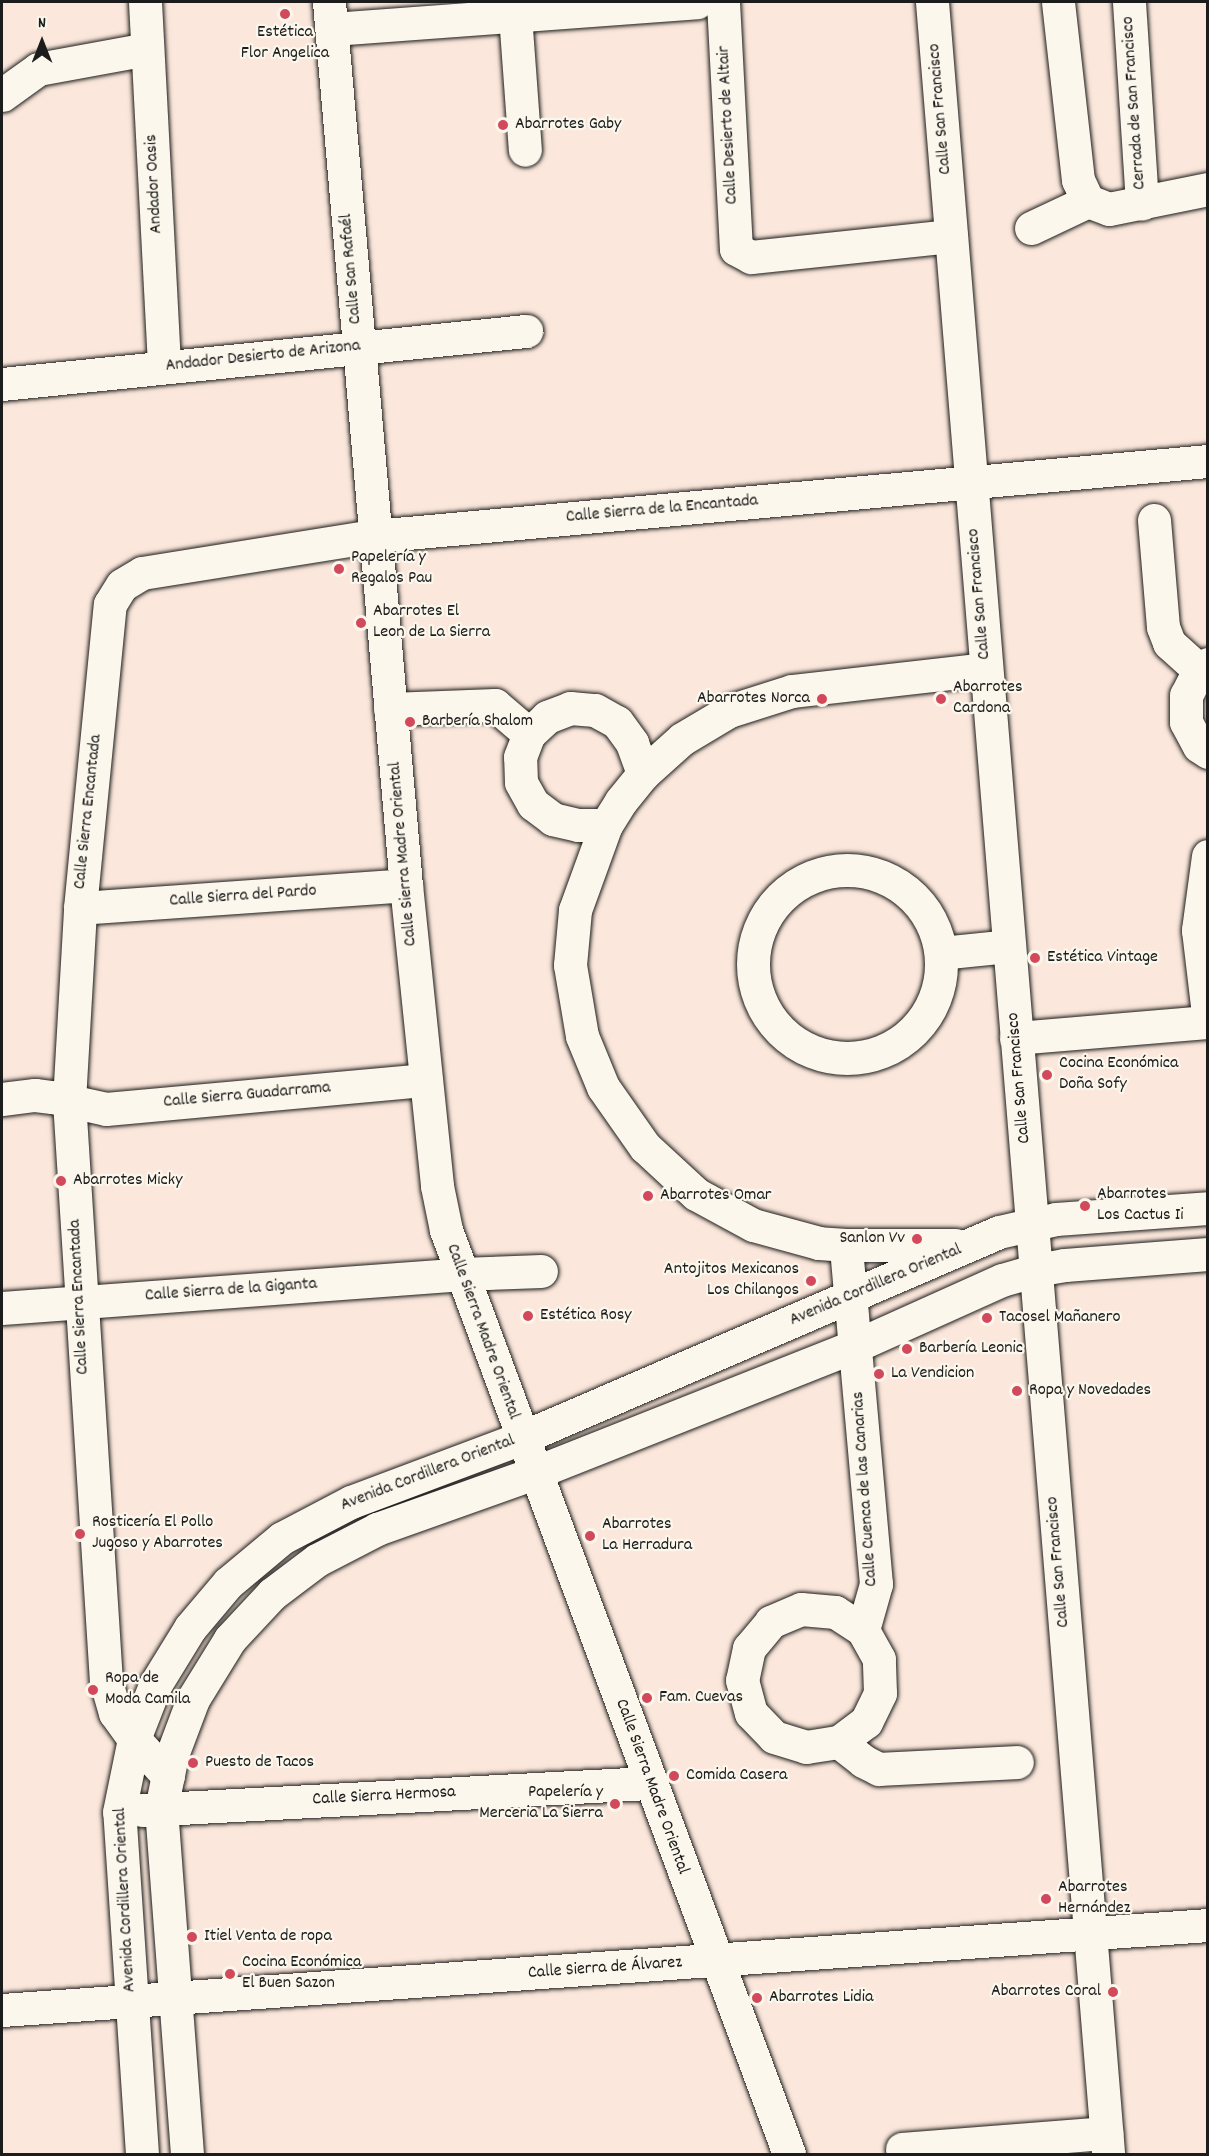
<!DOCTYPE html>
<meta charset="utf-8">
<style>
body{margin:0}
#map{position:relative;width:1209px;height:2156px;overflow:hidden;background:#fbe7db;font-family:Dekko,sans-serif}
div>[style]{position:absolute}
.roads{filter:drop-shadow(0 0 2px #1c1c1c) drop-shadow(0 0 2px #1c1c1c)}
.minor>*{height:33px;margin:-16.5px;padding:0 16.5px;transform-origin:16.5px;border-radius:16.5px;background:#fbf7ec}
.minor>.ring{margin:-16.5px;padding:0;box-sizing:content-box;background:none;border:33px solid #fbf7ec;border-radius:50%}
.dots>*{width:16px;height:16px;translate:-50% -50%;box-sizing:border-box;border:3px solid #fbf7ec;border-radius:50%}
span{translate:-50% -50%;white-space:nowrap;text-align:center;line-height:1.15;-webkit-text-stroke:4.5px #fbf7ec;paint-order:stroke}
.poi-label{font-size:18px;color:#1c1c1c}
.left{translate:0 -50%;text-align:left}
.right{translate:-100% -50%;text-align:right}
.street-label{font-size:18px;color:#1c1c1c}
.frame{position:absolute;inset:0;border:3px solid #1c1c1c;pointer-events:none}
.north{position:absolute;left:12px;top:12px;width:60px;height:60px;-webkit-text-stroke:4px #fbf7ec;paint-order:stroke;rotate:0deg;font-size:16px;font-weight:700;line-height:24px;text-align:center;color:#1c1c1c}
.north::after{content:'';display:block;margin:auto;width:21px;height:27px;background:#1c1c1c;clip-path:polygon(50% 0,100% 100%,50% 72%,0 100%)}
</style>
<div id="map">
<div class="roads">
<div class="minor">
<div style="left:145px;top:2px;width:365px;rotate:87deg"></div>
<div style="left:329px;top:2px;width:886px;rotate:85.02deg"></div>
<div style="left:406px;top:885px;width:303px;rotate:84.1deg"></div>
<div style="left:437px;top:1186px;width:45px;rotate:78.4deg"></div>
<div style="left:446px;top:1230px;width:986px;rotate:69.63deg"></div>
<div style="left:723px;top:2px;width:247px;rotate:87deg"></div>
<div style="left:736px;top:249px;width:17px;rotate:28deg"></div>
<div style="left:751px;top:257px;width:201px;rotate:-6deg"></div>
<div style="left:932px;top:2px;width:2159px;rotate:85.32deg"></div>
<div style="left:1058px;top:2px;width:179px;rotate:83.6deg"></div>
<div style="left:1078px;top:180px;width:23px;rotate:65deg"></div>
<div style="left:1088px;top:201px;width:22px;rotate:21deg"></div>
<div style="left:1109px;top:209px;width:101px;rotate:-11.4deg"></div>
<div style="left:1129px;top:2px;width:202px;rotate:86.3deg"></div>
<div style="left:515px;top:15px;width:135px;rotate:85.8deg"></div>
<div style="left:332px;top:29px;width:366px;rotate:-4.2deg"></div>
<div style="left:2px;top:95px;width:44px;rotate:-35.8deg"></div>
<div style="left:38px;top:69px;width:111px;rotate:-10.4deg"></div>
<div style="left:1031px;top:228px;width:63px;rotate:-25.3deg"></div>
<div style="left:2px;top:384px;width:527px;rotate:-5.78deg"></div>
<div style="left:1154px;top:520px;width:107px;rotate:85.2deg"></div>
<div style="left:1163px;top:627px;width:17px;rotate:69deg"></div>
<div style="left:1169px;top:643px;width:40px;rotate:42deg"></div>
<div style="left:1208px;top:664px;width:11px;rotate:146deg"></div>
<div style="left:1199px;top:670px;width:28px;rotate:117deg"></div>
<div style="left:1186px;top:695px;width:27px;rotate:90deg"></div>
<div style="left:1186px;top:722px;width:27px;rotate:62deg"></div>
<div style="left:1199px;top:746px;width:11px;rotate:34deg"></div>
<div style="left:390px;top:709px;width:105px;rotate:-2.2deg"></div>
<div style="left:495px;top:705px;width:45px;rotate:40.5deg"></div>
<div style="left:606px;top:825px;width:28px;rotate:180deg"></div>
<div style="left:578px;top:825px;width:26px;rotate:-167deg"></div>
<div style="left:553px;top:819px;width:25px;rotate:-143deg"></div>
<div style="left:533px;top:804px;width:25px;rotate:-119deg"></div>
<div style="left:521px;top:782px;width:25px;rotate:-92deg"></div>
<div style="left:520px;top:757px;width:25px;rotate:-69deg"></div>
<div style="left:529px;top:734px;width:25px;rotate:-43deg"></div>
<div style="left:547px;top:717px;width:25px;rotate:-21deg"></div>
<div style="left:570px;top:708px;width:25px;rotate:5deg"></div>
<div style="left:595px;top:710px;width:25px;rotate:29deg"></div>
<div style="left:617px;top:722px;width:26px;rotate:54deg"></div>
<div style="left:632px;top:743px;width:33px;rotate:70deg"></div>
<div style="left:1208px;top:856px;width:75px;rotate:97.7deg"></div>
<div style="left:1198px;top:930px;width:85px;rotate:83.2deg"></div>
<div class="ring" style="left:753px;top:870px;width:155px;height:155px"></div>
<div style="left:80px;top:908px;width:327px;rotate:-4deg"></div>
<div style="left:941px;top:953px;width:68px;rotate:-5.9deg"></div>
<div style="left:1016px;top:1038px;width:193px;rotate:-4.8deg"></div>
<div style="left:2px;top:1099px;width:33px;rotate:-7deg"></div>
<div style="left:35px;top:1095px;width:17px;rotate:7deg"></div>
<div style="left:52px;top:1097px;width:55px;rotate:12.5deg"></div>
<div style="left:106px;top:1109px;width:321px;rotate:-5.2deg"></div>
<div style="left:846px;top:1245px;width:109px"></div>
<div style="left:2px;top:1308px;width:459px;rotate:-4.2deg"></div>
<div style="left:460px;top:1274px;width:81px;rotate:-2.1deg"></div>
<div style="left:863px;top:1630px;width:33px;rotate:-147deg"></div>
<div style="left:835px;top:1612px;width:34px;rotate:-175deg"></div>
<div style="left:801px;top:1609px;width:33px;rotate:157deg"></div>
<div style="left:771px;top:1622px;width:34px;rotate:130deg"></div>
<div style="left:749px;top:1648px;width:33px;rotate:102deg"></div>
<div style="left:742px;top:1680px;width:34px;rotate:75deg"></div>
<div style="left:751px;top:1713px;width:33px;rotate:46deg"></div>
<div style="left:774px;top:1737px;width:34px;rotate:17deg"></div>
<div style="left:806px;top:1747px;width:33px;rotate:-9deg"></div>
<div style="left:839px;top:1742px;width:34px;rotate:-37deg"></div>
<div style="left:866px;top:1722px;width:32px;rotate:-64deg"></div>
<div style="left:880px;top:1693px;width:34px;rotate:-92deg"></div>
<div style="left:879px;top:1659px;width:33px;rotate:-119deg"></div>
<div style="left:863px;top:1630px;width:48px;rotate:-74.2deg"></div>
<div style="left:876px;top:1584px;width:340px;rotate:-95.1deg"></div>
<div style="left:846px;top:1245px;width:27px;rotate:-176deg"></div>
<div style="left:819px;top:1243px;width:68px;rotate:-164.7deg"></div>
<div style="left:753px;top:1225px;width:65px;rotate:-151.5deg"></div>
<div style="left:696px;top:1194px;width:69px;rotate:-137.3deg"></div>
<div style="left:645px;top:1147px;width:73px;rotate:-125deg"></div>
<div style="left:603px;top:1087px;width:55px;rotate:-112.4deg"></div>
<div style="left:582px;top:1036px;width:72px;rotate:-99.6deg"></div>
<div style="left:570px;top:965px;width:55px;rotate:-84.8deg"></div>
<div style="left:575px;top:910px;width:90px;rotate:-70deg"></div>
<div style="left:606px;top:825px;width:28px;rotate:-58deg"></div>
<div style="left:621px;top:801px;width:35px;rotate:-51deg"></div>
<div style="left:643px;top:774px;width:52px;rotate:-41.9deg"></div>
<div style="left:682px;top:739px;width:55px;rotate:-30.8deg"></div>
<div style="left:729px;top:711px;width:66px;rotate:-17.6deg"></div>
<div style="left:792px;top:691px;width:195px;rotate:-6.5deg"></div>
<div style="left:839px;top:1742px;width:31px;rotate:38deg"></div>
<div style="left:863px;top:1761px;width:18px;rotate:27deg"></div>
<div style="left:879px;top:1769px;width:138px;rotate:-2.9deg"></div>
<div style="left:168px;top:1776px;width:50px;rotate:-132.6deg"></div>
<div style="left:134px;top:1739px;width:32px;rotate:-126deg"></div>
<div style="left:115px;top:1713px;width:32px;rotate:-106deg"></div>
<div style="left:106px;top:1682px;width:582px;rotate:-93.64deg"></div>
<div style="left:69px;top:1101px;width:193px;rotate:-86.7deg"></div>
<div style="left:80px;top:908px;width:305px;rotate:-84.4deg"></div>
<div style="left:110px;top:604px;width:22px;rotate:-58deg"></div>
<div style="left:122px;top:585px;width:23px;rotate:-31deg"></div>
<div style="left:142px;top:573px;width:235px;rotate:-9.1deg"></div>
<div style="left:374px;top:536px;width:837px;rotate:-5.14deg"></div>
<div style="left:142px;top:1810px;width:508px;rotate:-3.05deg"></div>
<div style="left:2px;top:2010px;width:1209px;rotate:-4.03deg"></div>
<div style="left:902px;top:2149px;width:205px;rotate:-4.5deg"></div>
<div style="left:142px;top:2154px;width:343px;rotate:-93.8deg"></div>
<div style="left:119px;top:1812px;width:75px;rotate:-78.4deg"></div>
<div style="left:134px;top:1739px;width:58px;rotate:-68.7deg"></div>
<div style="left:155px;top:1685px;width:67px;rotate:-58.4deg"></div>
<div style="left:190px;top:1628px;width:59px;rotate:-49.8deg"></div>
<div style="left:228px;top:1583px;width:70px;rotate:-39.8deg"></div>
<div style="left:282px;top:1538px;width:78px;rotate:-27.6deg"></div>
<div style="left:351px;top:1502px;width:182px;rotate:-20.6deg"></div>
<div style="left:521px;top:1438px;width:520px;rotate:-23.31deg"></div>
<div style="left:999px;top:1232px;width:58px;rotate:-12.8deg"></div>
<div style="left:1056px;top:1219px;width:152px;rotate:-4.1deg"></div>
<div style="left:187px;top:2154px;width:346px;rotate:-94.3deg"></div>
<div style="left:161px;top:1809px;width:55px;rotate:-78.5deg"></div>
<div style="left:172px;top:1755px;width:60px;rotate:-69.4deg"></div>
<div style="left:193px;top:1699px;width:70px;rotate:-58.3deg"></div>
<div style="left:230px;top:1639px;width:62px;rotate:-47deg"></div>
<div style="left:272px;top:1594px;width:56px;rotate:-37.1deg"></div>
<div style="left:317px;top:1560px;width:68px;rotate:-27.3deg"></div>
<div style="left:377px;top:1529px;width:167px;rotate:-19.6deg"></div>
<div style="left:534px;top:1473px;width:345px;rotate:-21.6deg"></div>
<div style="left:855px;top:1346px;width:161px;rotate:-24.2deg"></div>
<div style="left:1002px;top:1280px;width:35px;rotate:-16deg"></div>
<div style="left:1036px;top:1270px;width:29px;rotate:-10deg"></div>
<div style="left:1065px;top:1265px;width:143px;rotate:-4.4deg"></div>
</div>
</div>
<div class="dots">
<div style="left:285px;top:14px;background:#d1495b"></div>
<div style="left:503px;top:125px;background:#d1495b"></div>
<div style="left:339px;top:569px;background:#d1495b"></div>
<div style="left:361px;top:623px;background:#d1495b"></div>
<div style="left:822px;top:699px;background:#d1495b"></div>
<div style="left:941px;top:699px;background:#d1495b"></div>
<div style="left:410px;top:722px;background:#d1495b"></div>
<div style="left:1035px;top:958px;background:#d1495b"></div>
<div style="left:1047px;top:1075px;background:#d1495b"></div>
<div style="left:61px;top:1181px;background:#d1495b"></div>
<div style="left:648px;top:1196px;background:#d1495b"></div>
<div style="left:1085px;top:1206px;background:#d1495b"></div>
<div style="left:917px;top:1239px;background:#d1495b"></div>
<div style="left:811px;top:1281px;background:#d1495b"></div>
<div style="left:528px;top:1316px;background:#d1495b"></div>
<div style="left:987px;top:1318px;background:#d1495b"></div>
<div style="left:907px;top:1349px;background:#d1495b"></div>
<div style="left:879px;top:1374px;background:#d1495b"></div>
<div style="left:1017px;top:1391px;background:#d1495b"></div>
<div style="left:80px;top:1534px;background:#d1495b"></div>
<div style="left:590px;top:1536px;background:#d1495b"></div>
<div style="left:93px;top:1690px;background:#d1495b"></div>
<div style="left:647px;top:1698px;background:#d1495b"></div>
<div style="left:193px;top:1763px;background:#d1495b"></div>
<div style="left:674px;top:1776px;background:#d1495b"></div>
<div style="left:615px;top:1804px;background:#d1495b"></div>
<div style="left:1046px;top:1899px;background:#d1495b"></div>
<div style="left:192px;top:1937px;background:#d1495b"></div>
<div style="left:230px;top:1974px;background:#d1495b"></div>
<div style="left:1113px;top:1992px;background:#d1495b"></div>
<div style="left:757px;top:1998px;background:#d1495b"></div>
</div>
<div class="poi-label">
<span style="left:285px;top:44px">Estética<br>Flor Angelica</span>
<span class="left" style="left:515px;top:125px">Abarrotes Gaby</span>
<span class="left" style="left:351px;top:569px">Papelería y<br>Regalos Pau</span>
<span class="left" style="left:373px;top:623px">Abarrotes El<br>Leon de La Sierra</span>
<span class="left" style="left:953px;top:699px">Abarrotes<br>Cardona</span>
<span class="right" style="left:810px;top:699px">Abarrotes Norca</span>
<span class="left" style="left:422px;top:722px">Barbería Shalom</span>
<span class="left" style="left:1047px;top:958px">Estética Vintage</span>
<span class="left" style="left:1059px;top:1075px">Cocina Económica<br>Doña Sofy</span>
<span class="left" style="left:73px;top:1181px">Abarrotes Micky</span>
<span class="left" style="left:660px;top:1196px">Abarrotes Omar</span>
<span class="left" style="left:1097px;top:1206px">Abarrotes<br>Los Cactus Ii</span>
<span class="right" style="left:905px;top:1239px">Sanlon Vv</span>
<span class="right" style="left:799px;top:1281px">Antojitos Mexicanos<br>Los Chilangos</span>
<span class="left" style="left:540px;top:1316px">Estética Rosy</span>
<span class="left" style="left:999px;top:1318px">Tacosel Mañanero</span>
<span class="left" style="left:919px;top:1349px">Barbería Leonic</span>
<span class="left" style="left:891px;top:1374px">La Vendicion</span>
<span class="left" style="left:1029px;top:1391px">Ropa y Novedades</span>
<span class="left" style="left:92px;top:1534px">Rosticería El Pollo<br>Jugoso y Abarrotes</span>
<span class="left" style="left:602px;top:1536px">Abarrotes<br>La Herradura</span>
<span class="left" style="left:105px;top:1690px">Ropa de<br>Moda Camila</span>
<span class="left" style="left:659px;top:1698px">Fam. Cuevas</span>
<span class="left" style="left:205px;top:1763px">Puesto de Tacos</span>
<span class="left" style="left:686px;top:1776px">Comida Casera</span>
<span class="right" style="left:603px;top:1804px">Papelería y<br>Merceria La Sierra</span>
<span class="left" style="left:1058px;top:1899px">Abarrotes<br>Hernández</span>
<span class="left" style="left:204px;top:1937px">Itiel Venta de ropa</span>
<span class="left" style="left:242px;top:1974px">Cocina Económica<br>El Buen Sazon</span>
<span class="right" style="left:1101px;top:1992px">Abarrotes Coral</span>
<span class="left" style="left:769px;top:1998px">Abarrotes Lidia</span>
</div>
<div class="street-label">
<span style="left:1135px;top:103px;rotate:-94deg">Cerrada de San Francisco</span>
<span style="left:941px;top:109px;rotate:-95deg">Calle San Francisco</span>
<span style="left:729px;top:125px;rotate:-93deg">Calle Desierto de Altair</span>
<span style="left:155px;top:184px;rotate:-93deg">Andador Oasis</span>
<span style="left:352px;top:269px;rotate:-95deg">Calle San Rafaél</span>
<span style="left:263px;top:357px;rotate:-6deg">Andador Desierto de Arizona</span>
<span style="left:662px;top:510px;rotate:-5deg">Calle Sierra de la Encantada</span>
<span style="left:980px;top:594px;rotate:-95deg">Calle San Francisco</span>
<span style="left:89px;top:812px;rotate:-84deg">Calle Sierra Encantada</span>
<span style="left:404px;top:854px;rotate:-95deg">Calle Sierra Madre Oriental</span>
<span style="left:243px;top:897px;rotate:-4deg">Calle Sierra del Pardo</span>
<span style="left:1020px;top:1078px;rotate:-95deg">Calle San Francisco</span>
<span style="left:247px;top:1096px;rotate:-5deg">Calle Sierra Guadarrama</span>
<span style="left:876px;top:1286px;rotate:-23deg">Avenida Cordillera Oriental</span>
<span style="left:231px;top:1291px;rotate:-4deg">Calle Sierra de la Giganta</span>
<span style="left:80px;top:1297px;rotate:-93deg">Calle Sierra Encantada</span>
<span style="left:482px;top:1332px;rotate:70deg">Calle Sierra Madre Oriental</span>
<span style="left:428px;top:1474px;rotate:-21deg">Avenida Cordillera Oriental</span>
<span style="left:866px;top:1489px;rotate:-94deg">Calle Cuenca de las Canarias</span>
<span style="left:1059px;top:1562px;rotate:-95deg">Calle San Francisco</span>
<span style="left:651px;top:1787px;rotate:70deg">Calle Sierra Madre Oriental</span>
<span style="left:384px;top:1797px;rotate:-3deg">Calle Sierra Hermosa</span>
<span style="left:126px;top:1900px;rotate:-93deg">Avenida Cordillera Oriental</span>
<span style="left:605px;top:1969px;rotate:-4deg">Calle Sierra de Álvarez</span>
</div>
<div class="frame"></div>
<div class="north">N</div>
</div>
